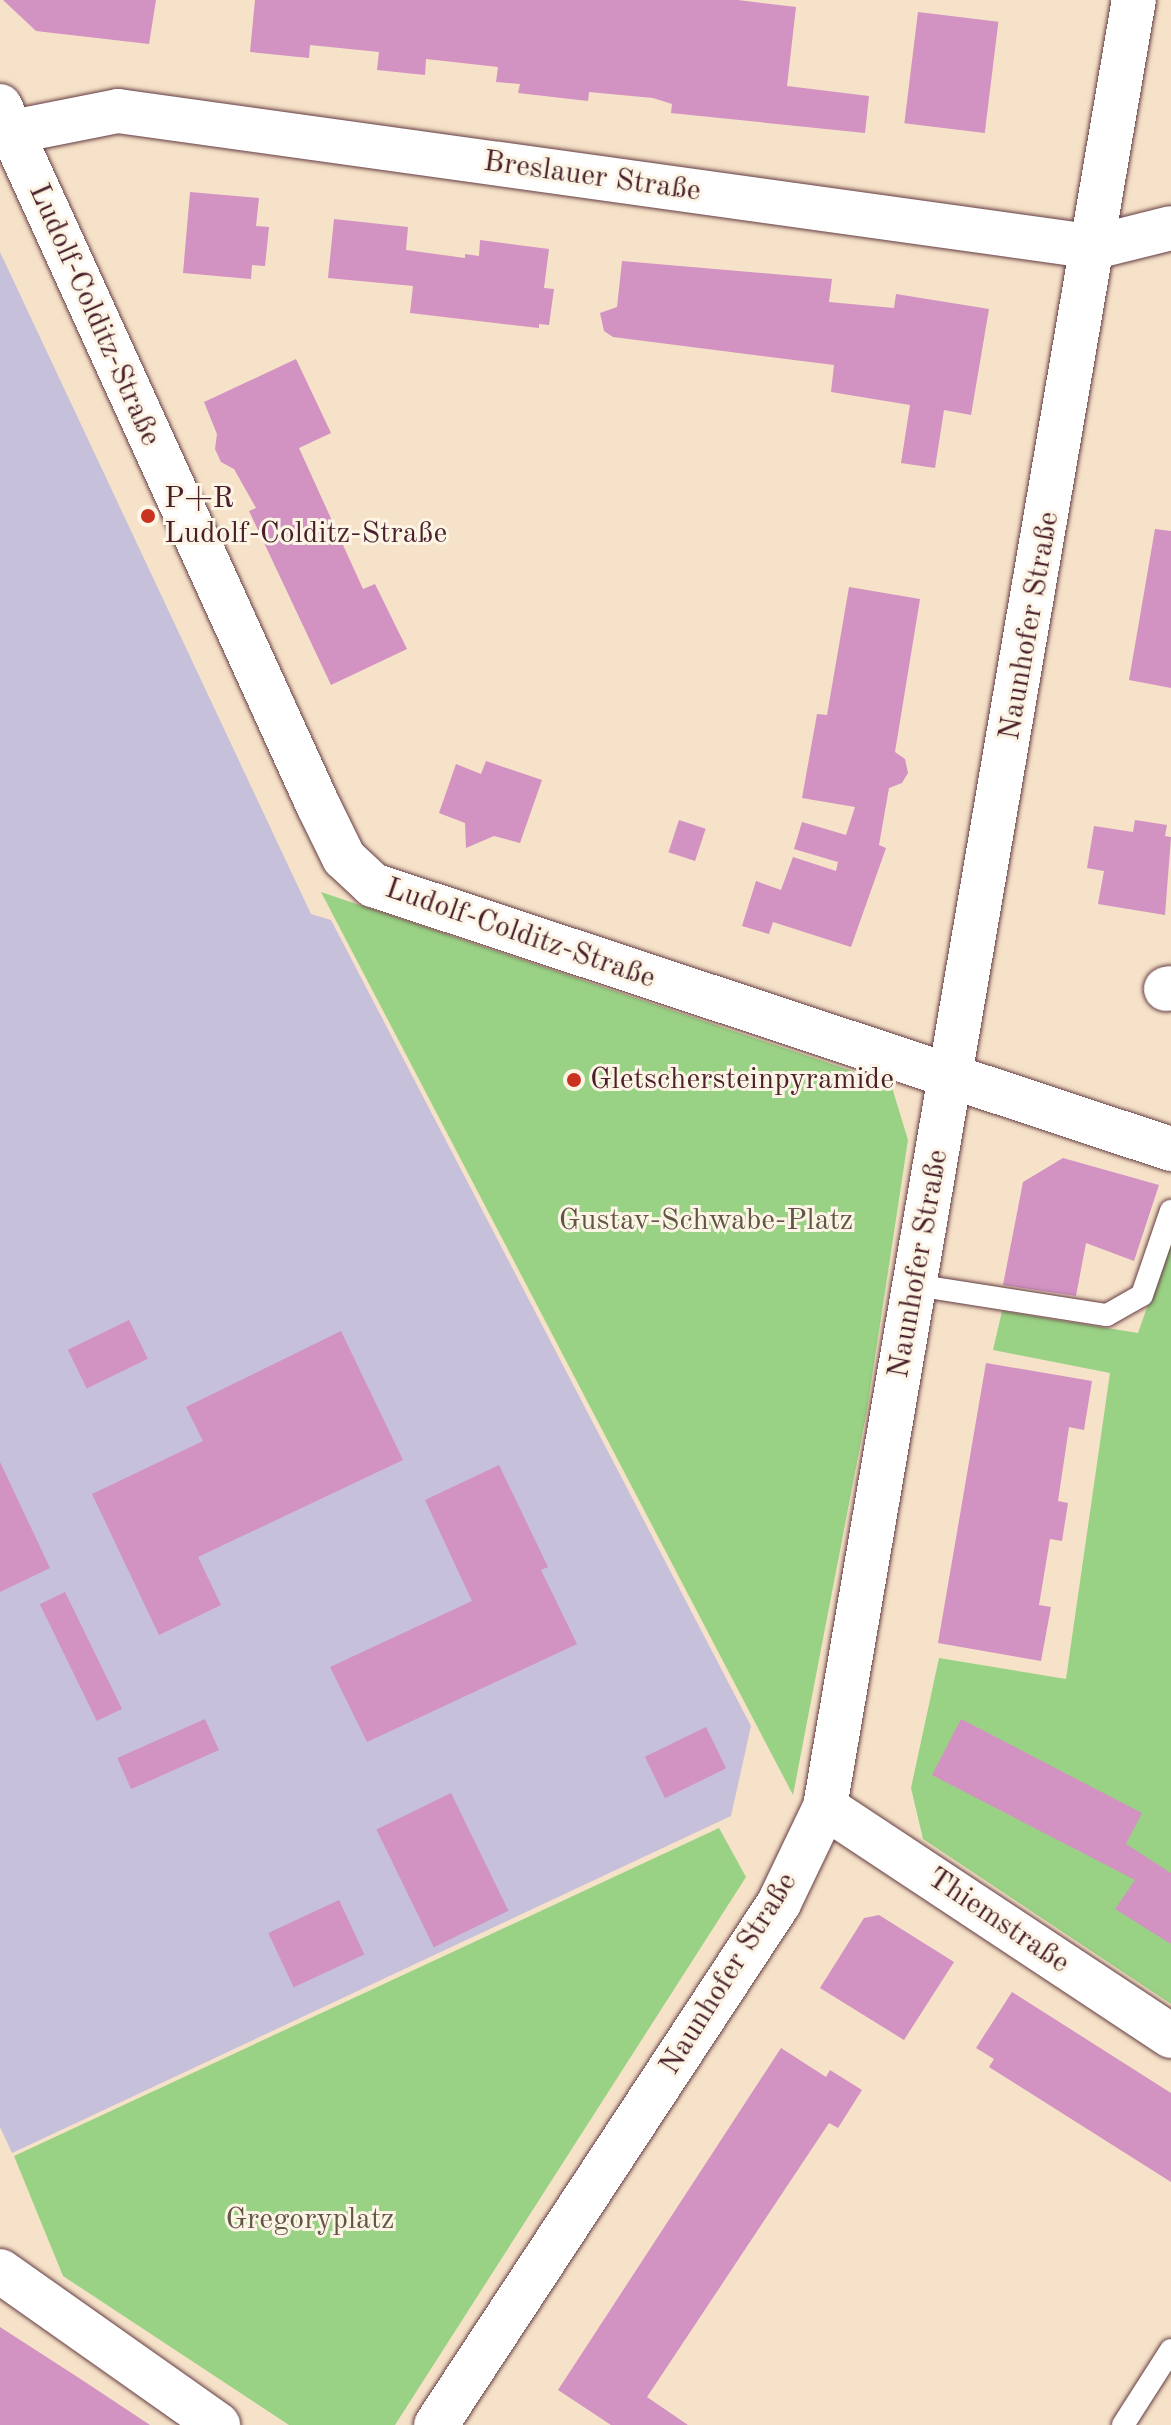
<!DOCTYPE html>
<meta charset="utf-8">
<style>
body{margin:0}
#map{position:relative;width:1171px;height:2425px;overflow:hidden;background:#f6e2c8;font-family:"Old Standard TT",serif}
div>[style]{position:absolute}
.industrial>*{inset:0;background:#c6c0da}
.green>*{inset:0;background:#9ad285}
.building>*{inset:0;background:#d292c2;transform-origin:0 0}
.roads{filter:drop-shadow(0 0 2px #643c43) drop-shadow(0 0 2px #643c43)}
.service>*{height:22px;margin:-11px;padding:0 11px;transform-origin:11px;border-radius:11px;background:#fff}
.minor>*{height:44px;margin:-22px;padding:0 22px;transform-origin:22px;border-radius:22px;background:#fff}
.tertiary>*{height:44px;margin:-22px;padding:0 22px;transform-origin:22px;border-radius:22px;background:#fff}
.dots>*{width:22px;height:22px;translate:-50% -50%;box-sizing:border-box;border:4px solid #fcf5e5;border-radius:50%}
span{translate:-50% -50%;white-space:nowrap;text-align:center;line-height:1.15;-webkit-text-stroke:6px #fcf5e5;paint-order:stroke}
.street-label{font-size:30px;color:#4a1f2b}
.poi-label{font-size:30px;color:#4a1f2b}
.left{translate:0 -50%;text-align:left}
.park-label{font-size:30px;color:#625546}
</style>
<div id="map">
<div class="industrial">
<div style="clip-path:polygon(0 252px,311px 914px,331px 920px,751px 1726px,731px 1816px,12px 2153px,0 2127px)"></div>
</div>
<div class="green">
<div style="clip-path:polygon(321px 892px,891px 1084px,908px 1140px,867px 1410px,793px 1795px)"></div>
<div style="clip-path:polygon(1171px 1239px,1171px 2004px,923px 1839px,911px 1788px,939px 1658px,1066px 1679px,1110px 1373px,993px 1350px,1002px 1311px,1138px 1333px)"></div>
<div style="clip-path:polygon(719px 1828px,746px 1877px,395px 2425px,289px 2425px,63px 2276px,14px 2156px)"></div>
</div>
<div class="building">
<div style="clip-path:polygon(3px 0,156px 0,149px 44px,36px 31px)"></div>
<div style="clip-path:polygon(255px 0,738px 0,796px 7px,787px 86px,869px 96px,865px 133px,671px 113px,672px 104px,653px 98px,589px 92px,588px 101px,518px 93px,520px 84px,496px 82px,498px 67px,426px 59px,425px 75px,377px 70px,379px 52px,310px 45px,309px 58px,250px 52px)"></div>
<div style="left:918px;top:12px;width:81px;height:112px;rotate:7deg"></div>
<div style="clip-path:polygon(190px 192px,259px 198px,256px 226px,269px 227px,265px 266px,252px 265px,251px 279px,183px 273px)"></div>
<div style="clip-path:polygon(334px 219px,408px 227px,406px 250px,465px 258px,465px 254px,479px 256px,480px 240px,549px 249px,544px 288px,554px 289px,549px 325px,539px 324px,539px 328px,410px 313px,413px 286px,328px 278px)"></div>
<div style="clip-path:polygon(622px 261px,832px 279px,829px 302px,894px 308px,896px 294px,989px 309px,971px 415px,944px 410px,935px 468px,901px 463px,910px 405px,831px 392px,834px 365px,613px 337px,604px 331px,600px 313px,617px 307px)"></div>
<div style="clip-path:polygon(296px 359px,331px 433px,299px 448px,363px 589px,375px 584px,407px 649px,331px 685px,249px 511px,256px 508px,234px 469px,221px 462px,215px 449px,217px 434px,204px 402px)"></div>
<div style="clip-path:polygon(1155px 529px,1171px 531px,1171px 688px,1129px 680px)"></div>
<div style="clip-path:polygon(849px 587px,920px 599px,895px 752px,905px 759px,908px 773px,902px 783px,889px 788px,879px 845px,886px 848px,851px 947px,773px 922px,769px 934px,742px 926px,756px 881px,781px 890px,793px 857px,836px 871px,838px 862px,794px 849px,802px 822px,846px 835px,855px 807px,802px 798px,817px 714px,827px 715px)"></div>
<div style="clip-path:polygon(486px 761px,542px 780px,520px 843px,494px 836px,466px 848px,465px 823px,439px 813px,456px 764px,481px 774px)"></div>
<div style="left:679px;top:820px;width:28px;height:34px;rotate:18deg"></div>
<div style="clip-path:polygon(1135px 820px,1167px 825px,1165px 836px,1171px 837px,1165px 915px,1098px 904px,1104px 871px,1087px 868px,1094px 826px,1133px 832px)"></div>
<div style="clip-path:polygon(1063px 1158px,1159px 1185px,1134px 1261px,1086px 1243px,1076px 1296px,1003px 1285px,1023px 1182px)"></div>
<div style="left:129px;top:1320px;width:43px;height:68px;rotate:64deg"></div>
<div style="clip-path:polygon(341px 1331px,403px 1460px,198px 1557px,221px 1605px,159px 1635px,92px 1494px,203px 1441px,186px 1407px)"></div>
<div style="clip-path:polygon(986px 1363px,1092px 1381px,1084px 1430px,1069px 1427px,1058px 1501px,1068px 1503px,1062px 1541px,1050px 1539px,1039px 1605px,1051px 1607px,1041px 1661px,938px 1643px)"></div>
<div style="clip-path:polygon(0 1462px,50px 1568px,0 1592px)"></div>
<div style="clip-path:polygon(499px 1465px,548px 1567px,541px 1570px,577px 1644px,367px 1742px,330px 1667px,472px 1601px,425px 1500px)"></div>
<div style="left:65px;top:1592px;width:130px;height:28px;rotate:64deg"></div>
<div style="left:205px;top:1719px;width:34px;height:96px;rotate:66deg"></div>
<div style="clip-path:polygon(961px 1719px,1142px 1813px,1126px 1844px,1171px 1873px,1171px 1944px,1115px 1909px,1135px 1880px,932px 1775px)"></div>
<div style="left:706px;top:1727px;width:46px;height:68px;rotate:64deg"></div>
<div style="left:451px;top:1793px;width:131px;height:83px;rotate:64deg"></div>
<div style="left:339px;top:1900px;width:60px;height:78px;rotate:65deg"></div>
<div style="clip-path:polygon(879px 1915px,954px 1962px,904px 2040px,820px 1988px,864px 1918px)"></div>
<div style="clip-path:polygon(1012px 1992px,1171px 2093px,1171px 2182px,989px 2067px,994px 2059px,976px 2048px)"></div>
<div style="clip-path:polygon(781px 2048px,826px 2077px,830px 2070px,862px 2090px,838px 2128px,829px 2123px,647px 2397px,688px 2425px,611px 2425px,558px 2390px)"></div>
<div style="clip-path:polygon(0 2327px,79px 2378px,150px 2425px,0 2425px)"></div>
</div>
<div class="roads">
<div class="service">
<div style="left:915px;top:1285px;width:194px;rotate:8.9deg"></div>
<div style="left:1107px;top:1315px;width:40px;rotate:-29.7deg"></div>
<div style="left:1142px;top:1295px;width:89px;rotate:-71deg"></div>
<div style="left:1123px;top:2425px;width:89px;rotate:-57.4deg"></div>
</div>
<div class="minor">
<div style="left:12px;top:132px;width:108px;rotate:-11.2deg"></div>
<div style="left:118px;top:111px;width:986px;rotate:7.92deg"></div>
<div style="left:1095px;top:247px;width:78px;rotate:-14deg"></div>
<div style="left:1166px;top:989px;width:5px;rotate:-11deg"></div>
<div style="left:825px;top:1807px;width:415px;rotate:33.5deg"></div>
<div style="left:0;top:2271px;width:267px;rotate:35.2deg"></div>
</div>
<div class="tertiary">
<div style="left:0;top:106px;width:768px;rotate:65.54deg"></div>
<div style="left:318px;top:805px;width:59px;rotate:63.9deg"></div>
<div style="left:344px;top:858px;width:40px;rotate:43deg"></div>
<div style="left:373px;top:885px;width:841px;rotate:18.31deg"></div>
<div style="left:436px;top:2425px;width:625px;rotate:-56.69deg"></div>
<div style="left:779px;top:1903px;width:106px;rotate:-64.4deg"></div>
<div style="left:825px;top:1807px;width:1833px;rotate:-80.3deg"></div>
</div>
</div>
<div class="dots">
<div style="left:148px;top:516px;background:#c8321e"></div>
<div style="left:574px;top:1080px;background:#c8321e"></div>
</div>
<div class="street-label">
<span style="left:592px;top:177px;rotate:8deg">Breslauer Straße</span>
<span style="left:94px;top:315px;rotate:66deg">Ludolf-Colditz-Straße</span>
<span style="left:1030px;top:626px;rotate:-80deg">Naunhofer Straße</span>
<span style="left:520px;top:934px;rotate:19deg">Ludolf-Colditz-Straße</span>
<span style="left:919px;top:1264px;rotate:-80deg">Naunhofer Straße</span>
<span style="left:998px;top:1921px;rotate:34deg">Thiemstraße</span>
<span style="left:729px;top:1974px;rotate:-58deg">Naunhofer Straße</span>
</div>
<div class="poi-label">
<span class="left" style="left:164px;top:516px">P+R<br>Ludolf-Colditz-Straße</span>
<span class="left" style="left:590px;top:1080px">Gletschersteinpyramide</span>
</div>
<div class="park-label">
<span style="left:706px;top:1221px">Gustav-Schwabe-Platz</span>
<span style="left:310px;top:2220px">Gregoryplatz</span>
</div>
</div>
